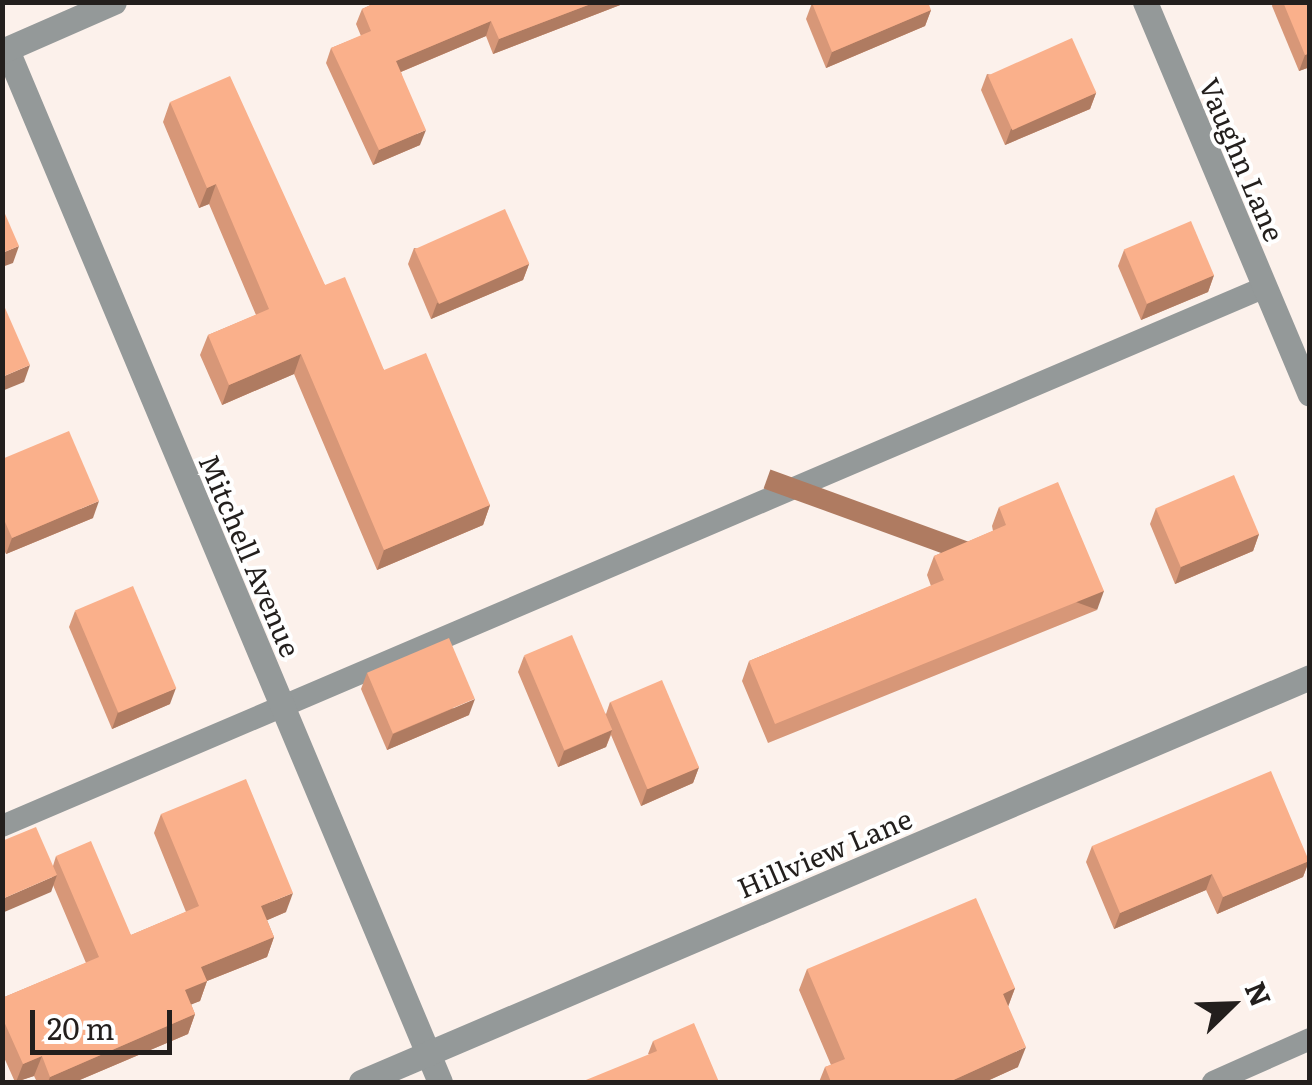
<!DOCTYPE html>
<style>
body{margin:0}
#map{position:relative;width:1312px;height:1085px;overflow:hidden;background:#fcf1eb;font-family:Literata,serif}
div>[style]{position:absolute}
.service>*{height:22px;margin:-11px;padding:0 11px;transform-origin:11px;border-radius:11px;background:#949999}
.minor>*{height:25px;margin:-12.5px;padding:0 12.5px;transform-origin:12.5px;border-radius:12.5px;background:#949999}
.tertiary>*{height:25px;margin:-12.5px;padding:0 12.5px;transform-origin:12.5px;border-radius:12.5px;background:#949999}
.wall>*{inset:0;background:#d79778}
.shaded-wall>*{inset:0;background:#af7b61;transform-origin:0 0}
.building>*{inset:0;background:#fab08b;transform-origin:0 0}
span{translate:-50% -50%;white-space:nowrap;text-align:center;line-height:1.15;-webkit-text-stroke:8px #fff;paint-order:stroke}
.street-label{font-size:28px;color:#231f1d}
.frame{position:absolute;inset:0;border:5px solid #231f1d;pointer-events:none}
.north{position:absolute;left:1182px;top:955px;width:100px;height:100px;-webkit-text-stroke:8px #fff;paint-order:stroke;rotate:67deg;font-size:28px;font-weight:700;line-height:40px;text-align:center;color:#231f1d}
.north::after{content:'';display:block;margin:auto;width:35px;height:45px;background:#231f1d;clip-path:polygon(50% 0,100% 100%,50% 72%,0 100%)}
.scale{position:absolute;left:30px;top:1010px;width:142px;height:45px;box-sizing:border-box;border:5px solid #231f1d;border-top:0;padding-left:12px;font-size:30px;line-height:35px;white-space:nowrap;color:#231f1d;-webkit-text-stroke:8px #fff;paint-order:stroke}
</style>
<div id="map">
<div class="service">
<div style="left:2px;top:826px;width:1373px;rotate:-23.11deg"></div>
<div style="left:1213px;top:1082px;width:106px;rotate:-23.9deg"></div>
</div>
<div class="minor">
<div style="left:1145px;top:2px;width:425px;rotate:67.2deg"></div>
<div style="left:7px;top:50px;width:1119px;rotate:67.24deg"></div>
<div style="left:361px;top:1082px;width:1032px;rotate:-23.11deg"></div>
</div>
<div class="tertiary">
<div style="left:2px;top:51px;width:122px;rotate:-23.6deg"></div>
</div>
<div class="wall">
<div style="clip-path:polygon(377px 2px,628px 2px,493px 54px,486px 36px,401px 72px,420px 145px,373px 165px,326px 63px,331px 48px,361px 36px,356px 24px,362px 9px)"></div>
<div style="clip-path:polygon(1273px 2px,1310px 2px,1310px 67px,1299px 71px,1272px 6px)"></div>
<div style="clip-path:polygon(812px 3px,931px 10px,925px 26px,826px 68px,806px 19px)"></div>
<div style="clip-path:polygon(987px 74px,1096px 93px,1090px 109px,1005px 145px,981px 90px)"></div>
<div style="clip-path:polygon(170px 102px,325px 285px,384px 370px,490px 505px,483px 525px,377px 570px,294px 374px,222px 405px,200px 355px,208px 335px,256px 315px,209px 204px,199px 208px,163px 122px)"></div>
<div style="clip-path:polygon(414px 248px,529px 264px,523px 280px,431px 319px,408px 264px)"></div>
<div style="clip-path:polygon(1124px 250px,1214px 275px,1208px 292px,1141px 320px,1118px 266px)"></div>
<div style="clip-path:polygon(2px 459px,93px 518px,6px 554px,2px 546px)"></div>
<div style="clip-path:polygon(999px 507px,1097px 610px,768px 743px,742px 681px,749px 661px,931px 586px,927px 575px,934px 556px,993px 531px,992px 526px)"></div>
<div style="clip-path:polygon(1156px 508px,1259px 534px,1253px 551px,1175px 584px,1150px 524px)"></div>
<div style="clip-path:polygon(75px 611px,170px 704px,112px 729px,69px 627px)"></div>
<div style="clip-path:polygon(524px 656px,606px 714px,610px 702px,699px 767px,693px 783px,641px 806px,611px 735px,606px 747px,558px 767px,518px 672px)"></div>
<div style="clip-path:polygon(367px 673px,469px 715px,387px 750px,361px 689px)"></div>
<div style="clip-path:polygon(161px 814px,286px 912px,267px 920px,274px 937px,267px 957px,207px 981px,200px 1001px,191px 1004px,195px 1014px,188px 1034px,75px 1082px,37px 1082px,34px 1076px,15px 1082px,2px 1053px,2px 998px,86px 963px,53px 885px,51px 892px,53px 866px,56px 856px,131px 935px,186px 912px,154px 833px)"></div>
<div style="clip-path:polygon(1092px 846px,1309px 861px,1303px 877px,1217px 914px,1206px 890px,1114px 929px,1086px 862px)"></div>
<div style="clip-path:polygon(807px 969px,1015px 988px,1008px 1007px,1018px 1067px,985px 1082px,819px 1082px,825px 1067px,831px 1065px,799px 990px)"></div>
<div style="clip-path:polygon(653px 1041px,719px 1082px,648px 1054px)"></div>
</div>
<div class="shaded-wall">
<div style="clip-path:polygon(596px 2px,628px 2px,493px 54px,499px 39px)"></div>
<div style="clip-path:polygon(931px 10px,925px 26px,826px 68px,832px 52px)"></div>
<div style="clip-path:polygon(491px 21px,486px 36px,391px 76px,396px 61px)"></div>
<div style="clip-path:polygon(1310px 53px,1310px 67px,1299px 71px,1305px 55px)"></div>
<div style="clip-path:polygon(1096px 93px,1090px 109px,1005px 145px,1011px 129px)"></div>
<div style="clip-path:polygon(426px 130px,420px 145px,373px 165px,379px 150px)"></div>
<div style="clip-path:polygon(216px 184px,209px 204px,199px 208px,207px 188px)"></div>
<div style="clip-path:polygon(19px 246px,13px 263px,2px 267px,2px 253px)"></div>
<div style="clip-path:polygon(529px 264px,523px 280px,431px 319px,437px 303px)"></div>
<div style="clip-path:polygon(1214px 275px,1208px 292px,1141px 320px,1147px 304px)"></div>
<div style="clip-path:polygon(301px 354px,294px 374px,222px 405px,229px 385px)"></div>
<div style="clip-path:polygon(30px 365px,24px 382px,2px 391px,2px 377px)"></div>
<div style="clip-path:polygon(99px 501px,93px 518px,6px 554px,12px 538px)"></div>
<div style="clip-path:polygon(490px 505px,483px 525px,377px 570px,384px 550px)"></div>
<div style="clip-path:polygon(1259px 534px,1253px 551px,1175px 584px,1181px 567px)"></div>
<div style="left:1104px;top:591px;width:20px;height:355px;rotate:110deg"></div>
<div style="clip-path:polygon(176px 688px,170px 704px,112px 729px,118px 712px)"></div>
<div style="clip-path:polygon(475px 699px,469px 715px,387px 750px,393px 734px)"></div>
<div style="clip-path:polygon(612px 730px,606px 747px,558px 767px,564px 751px)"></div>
<div style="clip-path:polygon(699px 767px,693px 783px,641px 806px,647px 789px)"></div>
<div style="clip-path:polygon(1309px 861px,1303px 877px,1217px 914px,1223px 897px)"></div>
<div style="clip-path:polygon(1212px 874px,1206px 890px,1114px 929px,1120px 913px)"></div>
<div style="clip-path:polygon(57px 875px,51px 892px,2px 913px,2px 899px)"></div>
<div style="clip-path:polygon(293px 893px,286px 912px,254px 926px,261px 906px)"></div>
<div style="clip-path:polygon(274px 937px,267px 957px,207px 981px,200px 1001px,178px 1010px,185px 990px,201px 967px)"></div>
<div style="clip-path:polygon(1015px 988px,1007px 1009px,1003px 994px)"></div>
<div style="clip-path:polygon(195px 1014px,188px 1034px,75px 1082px,48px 1082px,50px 1077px)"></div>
<div style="clip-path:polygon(1026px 1047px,1018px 1067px,985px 1082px,949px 1082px)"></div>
<div style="clip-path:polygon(42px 1056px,34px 1076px,16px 1082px,23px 1064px)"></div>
</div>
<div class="building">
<div style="clip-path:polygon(377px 2px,596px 2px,499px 39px,491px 21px,396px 61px,426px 130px,379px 150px,331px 48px,371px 31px,362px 9px)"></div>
<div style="clip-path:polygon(928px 2px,931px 10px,832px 52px,812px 3px)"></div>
<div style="clip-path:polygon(1283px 2px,1310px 2px,1310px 53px,1305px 55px)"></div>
<div style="left:1072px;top:38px;width:60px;height:92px;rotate:66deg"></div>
<div style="clip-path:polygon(230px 76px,325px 285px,345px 277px,384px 370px,426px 353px,490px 505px,384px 550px,301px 354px,229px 385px,208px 335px,269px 309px,216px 184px,207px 188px,170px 102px)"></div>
<div style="clip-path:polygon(2px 207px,19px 246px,2px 253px)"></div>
<div style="left:505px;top:209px;width:60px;height:99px;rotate:66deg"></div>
<div style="left:1191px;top:221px;width:59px;height:73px;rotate:67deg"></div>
<div style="clip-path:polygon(2px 301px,30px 365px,2px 377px)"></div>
<div style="clip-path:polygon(69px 431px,99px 501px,12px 538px,2px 515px,2px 459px)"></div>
<div style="left:1234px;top:475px;width:64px;height:85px;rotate:67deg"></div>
<div style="clip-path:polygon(1058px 482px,1104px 591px,775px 724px,749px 661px,944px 580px,934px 556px,1006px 525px,999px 507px)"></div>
<div style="left:133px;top:586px;width:111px;height:63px;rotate:67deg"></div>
<div style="left:572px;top:635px;width:103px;height:52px;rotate:67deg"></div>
<div style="left:449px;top:638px;width:66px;height:89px;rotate:67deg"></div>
<div style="left:662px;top:680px;width:95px;height:56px;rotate:67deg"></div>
<div style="clip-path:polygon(1271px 771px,1309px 861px,1223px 897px,1212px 874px,1120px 913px,1092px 846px)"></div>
<div style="clip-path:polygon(246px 779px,293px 893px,261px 906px,274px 937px,201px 967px,207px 981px,185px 990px,195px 1014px,50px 1077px,42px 1056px,23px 1064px,2px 1017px,2px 998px,99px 957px,56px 856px,91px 841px,131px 935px,199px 906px,161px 814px)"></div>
<div style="clip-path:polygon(36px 827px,57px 875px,2px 899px,2px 841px)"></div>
<div style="clip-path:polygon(976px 898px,1015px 988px,1003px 994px,1026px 1047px,949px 1082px,831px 1082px,825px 1067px,845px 1059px,807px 969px)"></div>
<div style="clip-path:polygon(694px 1023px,719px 1082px,581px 1082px,657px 1051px,653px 1041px)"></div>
</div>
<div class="street-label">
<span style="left:1243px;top:159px;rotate:67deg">Vaughn Lane</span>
<span style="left:251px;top:555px;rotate:67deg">Mitchell Avenue</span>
<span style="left:824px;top:852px;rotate:-23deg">Hillview Lane</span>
</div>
<div class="frame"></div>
<div class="north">N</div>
<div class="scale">20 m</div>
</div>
